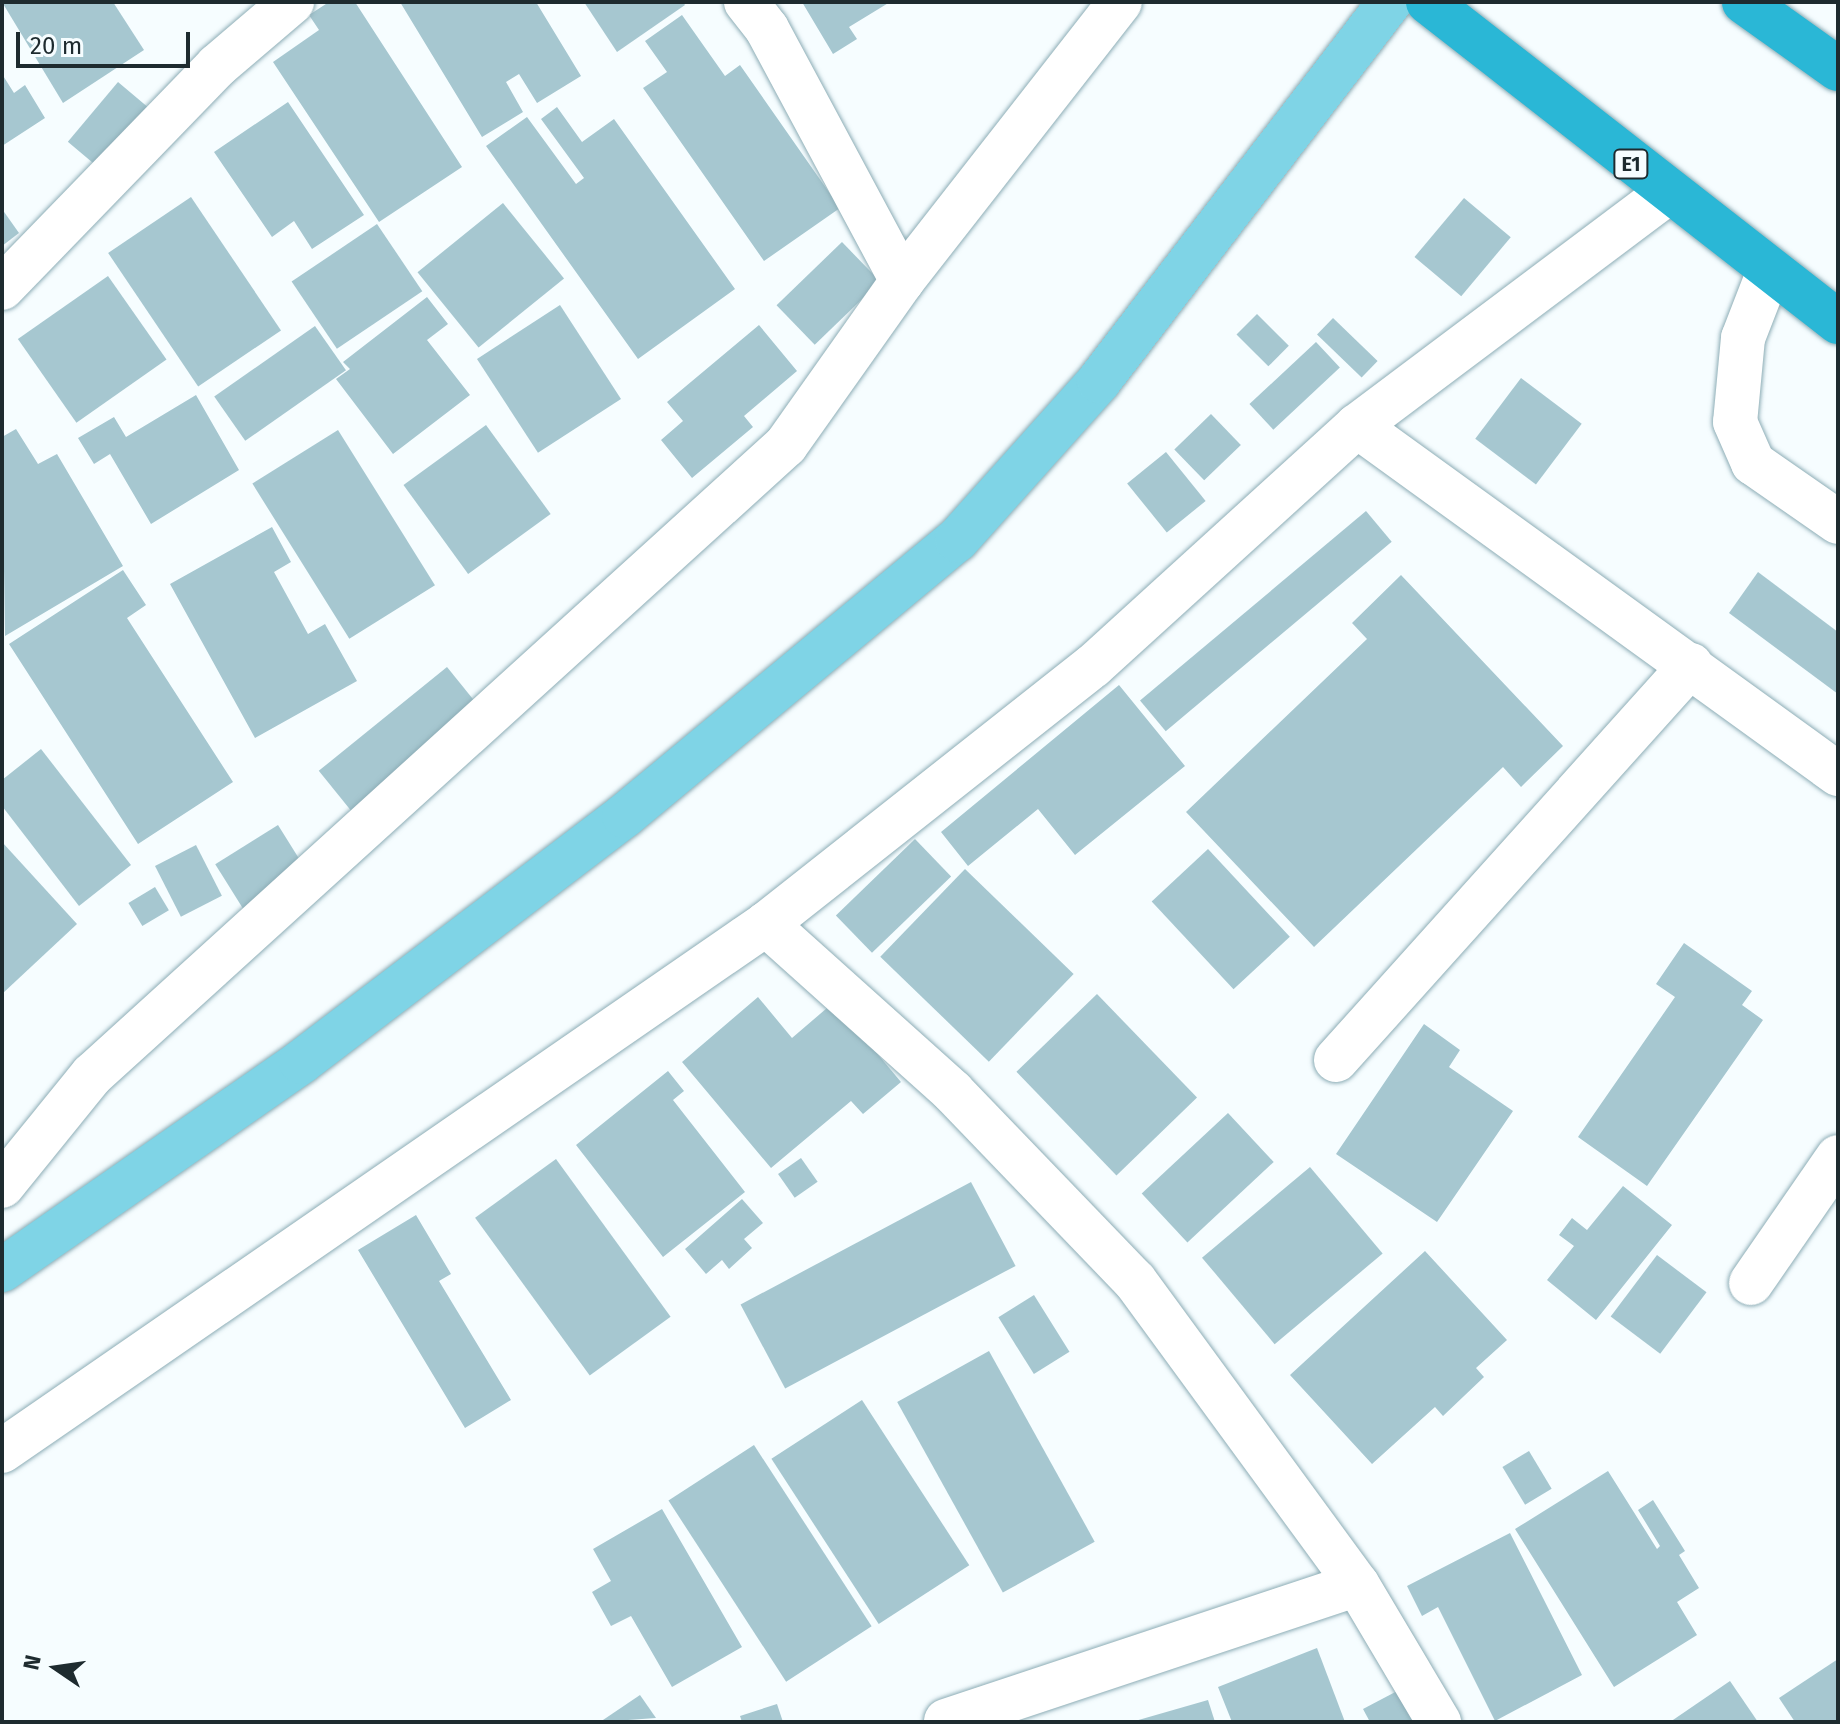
<!DOCTYPE html>
<style>
body{margin:0}
#map{position:relative;width:1840px;height:1724px;overflow:hidden;background:#f6fdff;font-family:"Fira Sans",sans-serif}
div>[style]{position:absolute}
.building>*{inset:0;background:#a6c7d0;transform-origin:0 0}
.roads{filter:drop-shadow(0 0 2px #8dadb6) drop-shadow(0 0 2px #8dadb6)}
.minor>*{height:44px;margin:-22px;padding:0 22px;transform-origin:22px;border-radius:22px;background:#fff}
.major>*{height:44px;margin:-22px;padding:0 22px;transform-origin:22px;border-radius:22px;background:#7fd4e6}
.highway>*{height:44px;margin:-22px;padding:0 22px;transform-origin:22px;border-radius:22px;background:#2ab7d6}
span{translate:-50% -50%;white-space:nowrap;text-align:center;line-height:1.15;-webkit-text-stroke:7px #f6fdff;paint-order:stroke}
.shield-label span{padding:2px 6px;background:#f6fdff;border:2px solid;border-radius:6px;-webkit-text-stroke-width:0}
.shield-label{font-size:20px;color:#1e2b2f;font-weight:700}
.frame{position:absolute;inset:0;border:4px solid #1e2b2f;pointer-events:none}
.north{position:absolute;left:16px;top:1628px;width:80px;height:80px;-webkit-text-stroke:6px #f6fdff;paint-order:stroke;rotate:283deg;font-size:22px;font-weight:700;line-height:32px;text-align:center;color:#1e2b2f}
.north::after{content:'';display:block;margin:auto;width:28px;height:36px;background:#1e2b2f;clip-path:polygon(50% 0,100% 100%,50% 72%,0 100%)}
.scale{position:absolute;left:16px;top:32px;width:174px;height:36px;box-sizing:border-box;border:4px solid #1e2b2f;border-top:0;padding-left:10px;font-size:24px;line-height:28px;white-space:nowrap;color:#1e2b2f;-webkit-text-stroke:6px #f6fdff;paint-order:stroke}
</style>
<div id="map">
<div class="building">
<div style="clip-path:polygon(2px 2px,113px 2px,144px 50px,63px 103px)"></div>
<div style="clip-path:polygon(329px 2px,355px 2px,462px 167px,379px 222px,273px 62px,319px 30px,309px 15px)"></div>
<div style="clip-path:polygon(400px 2px,536px 2px,581px 76px,537px 103px,519px 74px,506px 82px,523px 112px,482px 137px)"></div>
<div style="clip-path:polygon(584px 2px,683px 2px,685px 5px,617px 52px)"></div>
<div style="clip-path:polygon(802px 2px,890px 2px,849px 27px,857px 39px,833px 54px)"></div>
<div style="clip-path:polygon(682px 15px,725px 76px,740px 65px,840px 208px,764px 261px,643px 88px,667px 72px,645px 41px)"></div>
<div style="clip-path:polygon(2px 74px,14px 93px,25px 85px,45px 118px,2px 146px)"></div>
<div style="left:118px;top:82px;width:43px;height:78px;rotate:40deg"></div>
<div style="clip-path:polygon(288px 102px,364px 215px,312px 249px,294px 221px,272px 237px,214px 152px)"></div>
<div style="clip-path:polygon(557px 107px,582px 142px,614px 119px,735px 289px,638px 359px,486px 146px,527px 117px,576px 184px,584px 178px,541px 119px)"></div>
<div style="left:191px;top:197px;width:161px;height:100px;rotate:56deg"></div>
<div style="left:1464px;top:198px;width:61px;height:77px;rotate:40deg"></div>
<div style="left:503px;top:203px;width:97px;height:110px;rotate:51deg"></div>
<div style="clip-path:polygon(2px 209px,19px 233px,2px 246px)"></div>
<div style="left:377px;top:224px;width:81px;height:103px;rotate:56deg"></div>
<div style="left:842px;top:242px;width:55px;height:91px;rotate:46deg"></div>
<div style="left:108px;top:276px;width:102px;height:110px;rotate:55deg"></div>
<div style="clip-path:polygon(427px 297px,448px 324px,427px 340px,470px 395px,393px 454px,336px 379px,350px 369px,343px 362px)"></div>
<div style="left:560px;top:305px;width:112px;height:99px;rotate:57deg"></div>
<div style="left:1257px;top:314px;width:45px;height:29px;rotate:45deg"></div>
<div style="left:1333px;top:318px;width:62px;height:23px;rotate:44deg"></div>
<div style="clip-path:polygon(759px 325px,797px 371px,744px 416px,753px 427px,692px 478px,661px 440px,683px 421px,667px 402px)"></div>
<div style="left:315px;top:326px;width:54px;height:123px;rotate:55deg"></div>
<div style="left:1316px;top:342px;width:35px;height:91px;rotate:47deg"></div>
<div style="left:1521px;top:378px;width:76px;height:76px;rotate:37deg"></div>
<div style="clip-path:polygon(196px 395px,239px 470px,151px 524px,110px 454px,94px 464px,78px 438px,114px 417px,126px 437px)"></div>
<div style="left:1211px;top:414px;width:43px;height:51px;rotate:46deg"></div>
<div style="left:486px;top:425px;width:110px;height:102px;rotate:54deg"></div>
<div style="clip-path:polygon(16px 429px,38px 464px,57px 454px,123px 566px,5px 636px,2px 437px)"></div>
<div style="left:338px;top:430px;width:183px;height:101px;rotate:58deg"></div>
<div style="left:1166px;top:452px;width:63px;height:50px;rotate:51deg"></div>
<div style="left:1366px;top:511px;width:40px;height:295px;rotate:50deg"></div>
<div style="clip-path:polygon(272px 527px,291px 562px,274px 572px,308px 634px,325px 624px,357px 681px,255px 738px,170px 584px)"></div>
<div style="clip-path:polygon(123px 570px,146px 605px,127px 618px,233px 782px,138px 844px,9px 644px)"></div>
<div style="clip-path:polygon(1758px 572px,1838px 632px,1838px 694px,1729px 613px)"></div>
<div style="clip-path:polygon(1401px 575px,1563px 746px,1521px 787px,1503px 767px,1314px 947px,1186px 812px,1367px 639px,1352px 623px)"></div>
<div style="left:447px;top:667px;width:53px;height:165px;rotate:51deg"></div>
<div style="clip-path:polygon(1119px 685px,1185px 766px,1075px 855px,1038px 809px,968px 866px,941px 832px)"></div>
<div style="clip-path:polygon(41px 749px,131px 865px,79px 906px,2px 806px,2px 780px)"></div>
<div style="left:278px;top:825px;width:57px;height:74px;rotate:58deg"></div>
<div style="left:915px;top:839px;width:52px;height:110px;rotate:46deg"></div>
<div style="clip-path:polygon(2px 842px,77px 924px,2px 994px)"></div>
<div style="left:196px;top:845px;width:57px;height:46px;rotate:63deg"></div>
<div style="left:1208px;top:849px;width:120px;height:77px;rotate:47deg"></div>
<div style="left:965px;top:869px;width:151px;height:122px;rotate:44deg"></div>
<div style="left:155px;top:887px;width:27px;height:31px;rotate:59deg"></div>
<div style="clip-path:polygon(1684px 943px,1752px 991px,1742px 1005px,1763px 1020px,1647px 1186px,1578px 1137px,1675px 997px,1656px 984px)"></div>
<div style="left:1097px;top:994px;width:144px;height:112px;rotate:46deg"></div>
<div style="clip-path:polygon(758px 997px,792px 1038px,834px 1002px,901px 1082px,863px 1114px,851px 1101px,771px 1168px,682px 1062px)"></div>
<div style="clip-path:polygon(1424px 1024px,1460px 1050px,1449px 1067px,1513px 1111px,1437px 1222px,1336px 1154px)"></div>
<div style="clip-path:polygon(668px 1071px,684px 1091px,673px 1100px,745px 1192px,663px 1257px,576px 1145px)"></div>
<div style="left:1228px;top:1113px;width:67px;height:118px;rotate:47deg"></div>
<div style="left:801px;top:1158px;width:29px;height:28px;rotate:55deg"></div>
<div style="left:556px;top:1159px;width:195px;height:100px;rotate:54deg"></div>
<div style="left:1310px;top:1167px;width:113px;height:141px;rotate:50deg"></div>
<div style="left:971px;top:1182px;width:95px;height:261px;rotate:62deg"></div>
<div style="clip-path:polygon(1623px 1186px,1672px 1225px,1596px 1320px,1547px 1280px,1574px 1246px,1559px 1235px,1572px 1218px,1587px 1230px)"></div>
<div style="clip-path:polygon(742px 1199px,763px 1223px,744px 1239px,752px 1248px,729px 1269px,722px 1260px,706px 1274px,685px 1249px)"></div>
<div style="clip-path:polygon(416px 1215px,451px 1274px,439px 1281px,511px 1400px,465px 1428px,358px 1250px)"></div>
<div style="clip-path:polygon(1425px 1251px,1507px 1340px,1476px 1368px,1484px 1377px,1443px 1416px,1435px 1407px,1372px 1464px,1290px 1375px)"></div>
<div style="left:1657px;top:1255px;width:62px;height:77px;rotate:37deg"></div>
<div style="left:1034px;top:1295px;width:67px;height:42px;rotate:58deg"></div>
<div style="left:989px;top:1351px;width:218px;height:105px;rotate:61deg"></div>
<div style="left:862px;top:1400px;width:197px;height:108px;rotate:57deg"></div>
<div style="left:754px;top:1445px;width:216px;height:102px;rotate:57deg"></div>
<div style="left:1529px;top:1451px;width:44px;height:31px;rotate:59deg"></div>
<div style="clip-path:polygon(1608px 1471px,1657px 1549px,1660px 1546px,1638px 1510px,1653px 1500px,1685px 1551px,1679px 1555px,1699px 1588px,1677px 1602px,1697px 1635px,1614px 1687px,1515px 1529px)"></div>
<div style="clip-path:polygon(662px 1509px,742px 1647px,672px 1687px,631px 1616px,611px 1626px,592px 1592px,611px 1581px,593px 1549px)"></div>
<div style="clip-path:polygon(1510px 1533px,1582px 1675px,1495px 1721px,1438px 1607px,1422px 1616px,1407px 1586px)"></div>
<div style="clip-path:polygon(1317px 1648px,1345px 1722px,1232px 1722px,1218px 1687px)"></div>
<div style="clip-path:polygon(1838px 1659px,1838px 1722px,1795px 1722px,1779px 1698px)"></div>
<div style="clip-path:polygon(1730px 1681px,1758px 1722px,1670px 1722px)"></div>
<div style="clip-path:polygon(1401px 1689px,1418px 1722px,1370px 1722px,1363px 1709px)"></div>
<div style="clip-path:polygon(640px 1695px,656px 1718px,600px 1722px)"></div>
<div style="clip-path:polygon(1208px 1700px,1215px 1722px,1135px 1722px,1135px 1721px)"></div>
<div style="clip-path:polygon(777px 1704px,783px 1722px,742px 1722px,740px 1716px)"></div>
</div>
<div class="roads">
<div class="minor">
<div style="left:746px;top:2px;width:34px;rotate:52deg"></div>
<div style="left:767px;top:29px;width:286px;rotate:61.8deg"></div>
<div style="left:1769px;top:271px;width:72px;rotate:111.2deg"></div>
<div style="left:1743px;top:338px;width:84px;rotate:95.4deg"></div>
<div style="left:1735px;top:422px;width:45px;rotate:66.3deg"></div>
<div style="left:1753px;top:463px;width:103px;rotate:34.8deg"></div>
<div style="left:2px;top:288px;width:309px;rotate:-45.9deg"></div>
<div style="left:217px;top:66px;width:99px;rotate:-40.5deg"></div>
<div style="left:1357px;top:426px;width:594px;rotate:35.89deg"></div>
<div style="left:766px;top:924px;width:251px;rotate:41.9deg"></div>
<div style="left:953px;top:1092px;width:262px;rotate:46.1deg"></div>
<div style="left:1135px;top:1281px;width:376px;rotate:53.8deg"></div>
<div style="left:1357px;top:1584px;width:161px;rotate:59.3deg"></div>
<div style="left:1336px;top:1060px;width:531px;rotate:-48.05deg"></div>
<div style="left:2px;top:1186px;width:143px;rotate:-51deg"></div>
<div style="left:92px;top:1075px;width:937px;rotate:-42.23deg"></div>
<div style="left:786px;top:445px;width:201px;rotate:-54.7deg"></div>
<div style="left:902px;top:281px;width:354px;rotate:-52deg"></div>
<div style="left:1751px;top:1283px;width:153px;rotate:-55.4deg"></div>
<div style="left:2px;top:1451px;width:928px;rotate:-34.6deg"></div>
<div style="left:766px;top:924px;width:417px;rotate:-38.3deg"></div>
<div style="left:1093px;top:666px;width:357px;rotate:-42.3deg"></div>
<div style="left:1357px;top:426px;width:388px;rotate:-36.9deg"></div>
<div style="left:946px;top:1721px;width:433px;rotate:-18.4deg"></div>
</div>
<div class="major">
<div style="left:2px;top:1270px;width:364px;rotate:-34.8deg"></div>
<div style="left:301px;top:1062px;width:406px;rotate:-37.3deg"></div>
<div style="left:624px;top:816px;width:433px;rotate:-39.7deg"></div>
<div style="left:957px;top:540px;width:213px;rotate:-48.2deg"></div>
<div style="left:1099px;top:381px;width:478px;rotate:-52.5deg"></div>
</div>
<div class="highway">
<div style="left:1428px;top:2px;width:520px;rotate:37.97deg"></div>
<div style="left:1744px;top:2px;width:115px;rotate:35.5deg"></div>
</div>
</div>
<div class="shield-label">
<span style="left:1631px;top:164px">E1</span>
</div>
<div class="frame"></div>
<div class="north">N</div>
<div class="scale">20 m</div>
</div>
